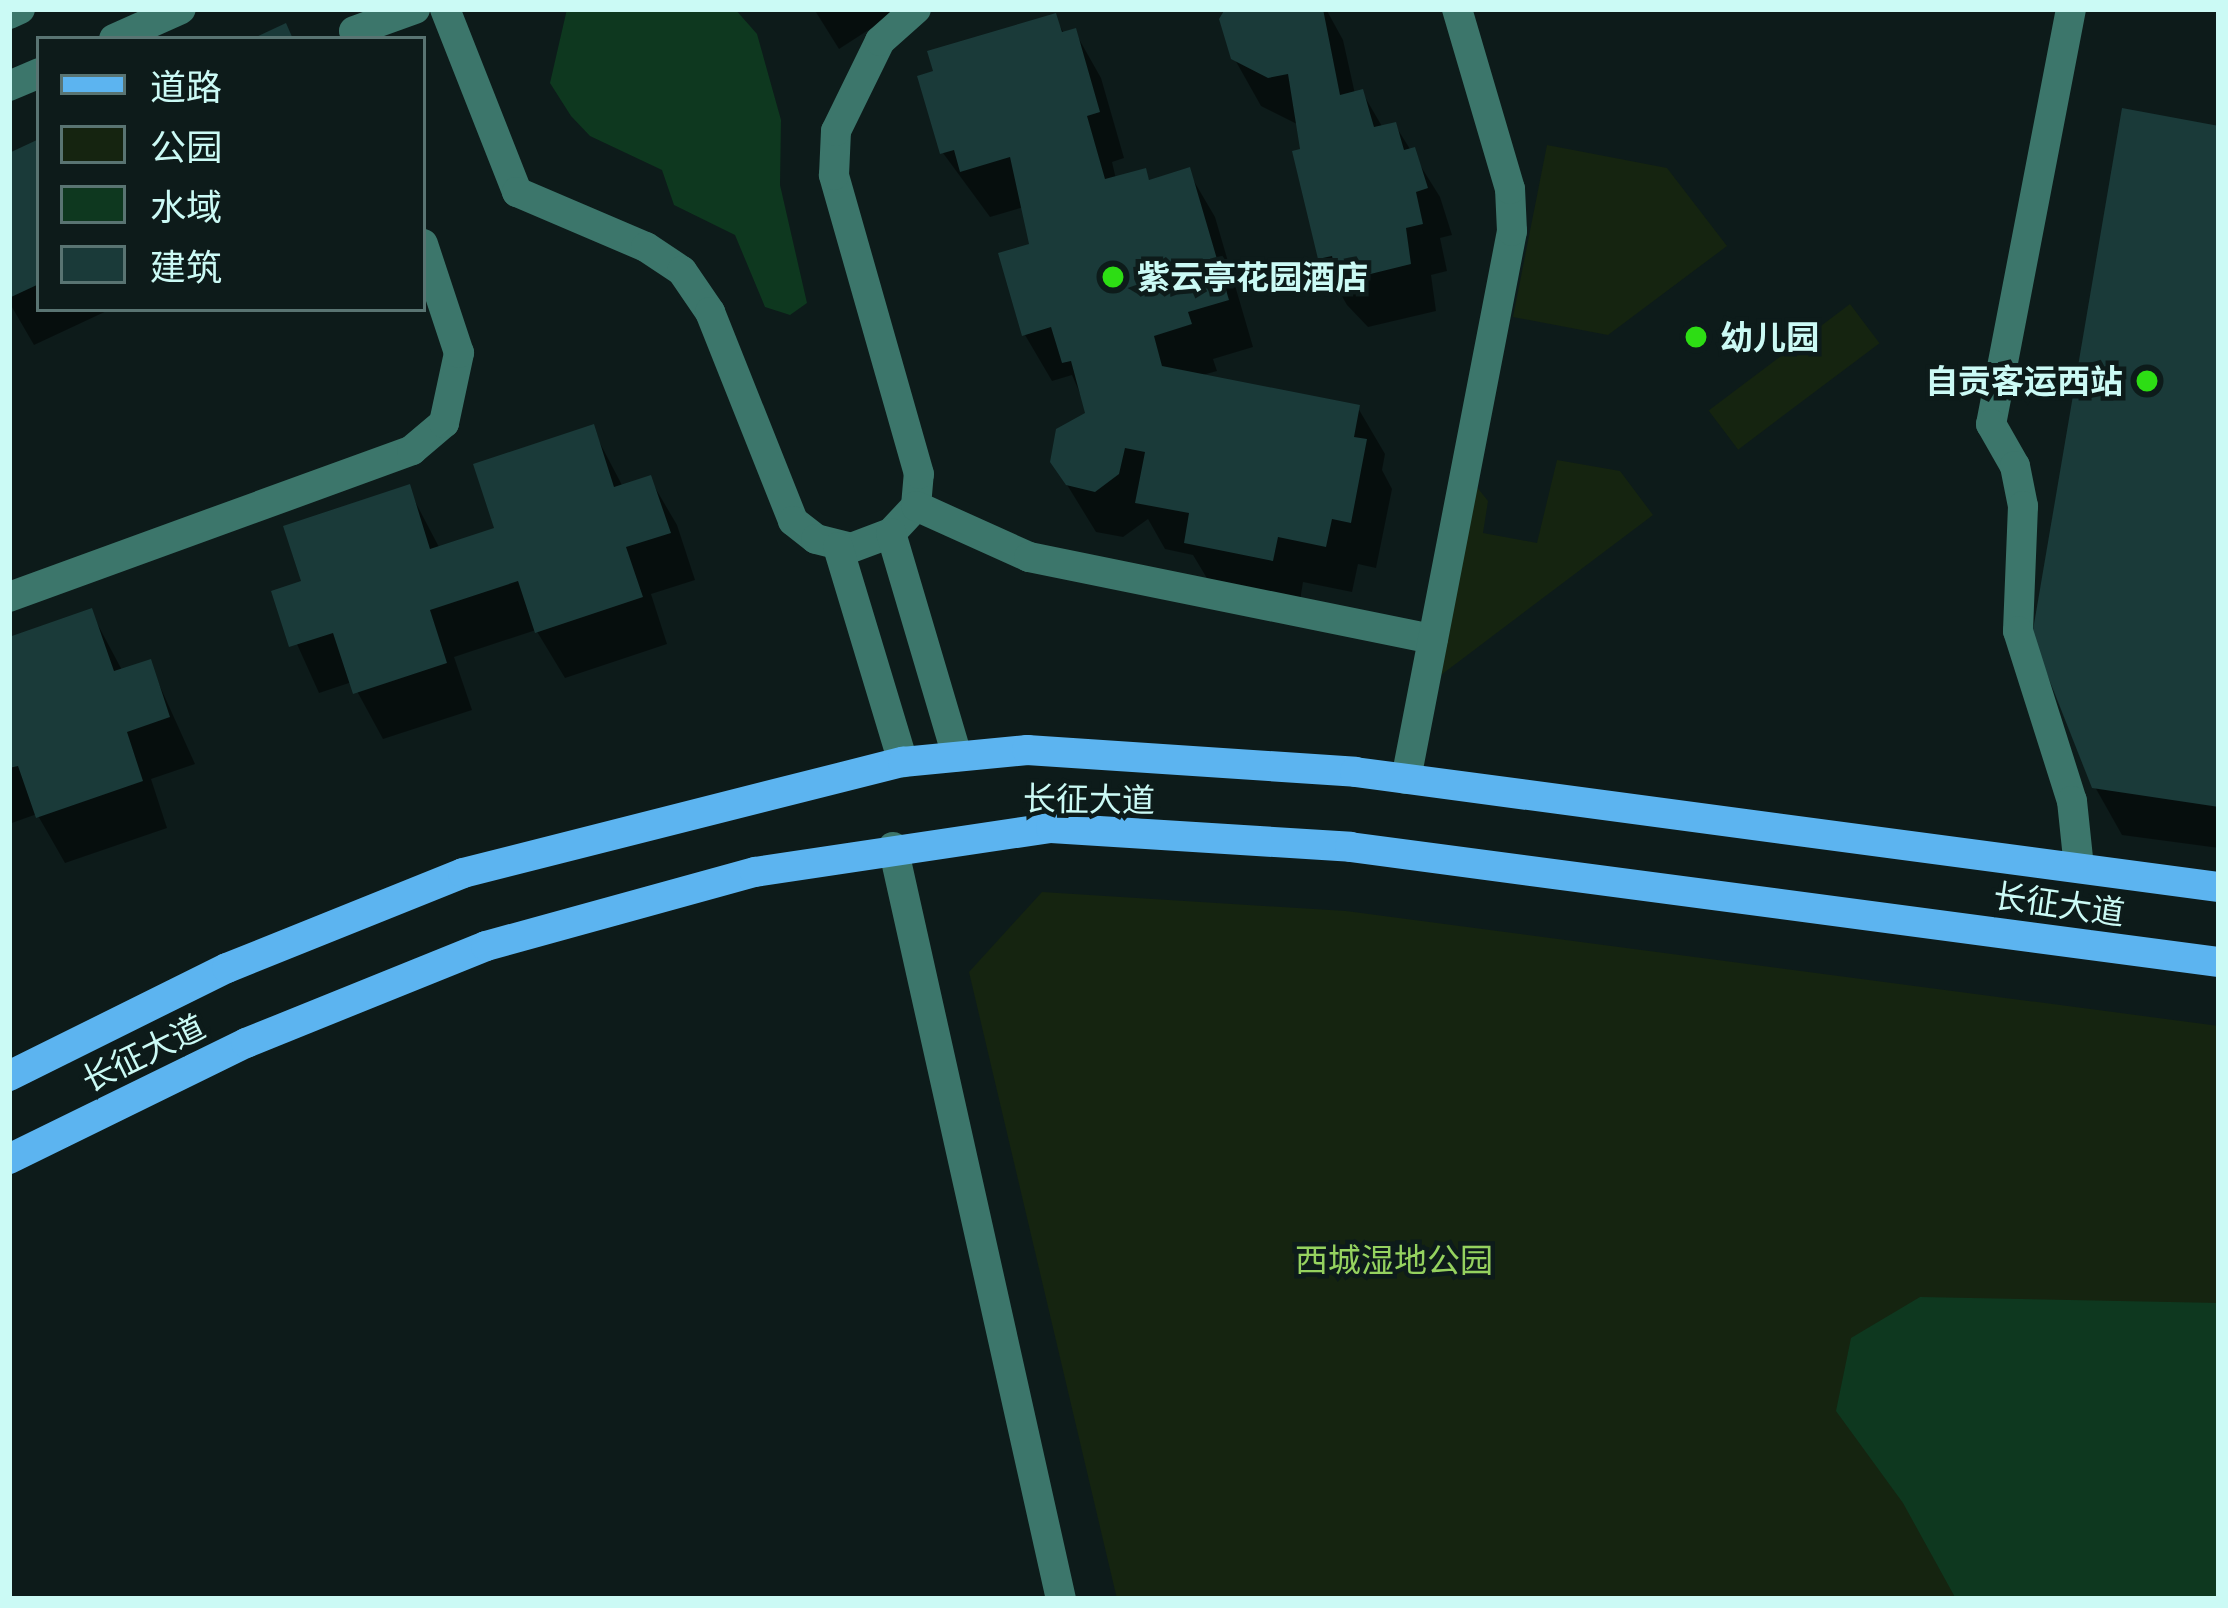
<!DOCTYPE html>
<meta charset="utf-8">
<style>
body{margin:0}
#map{position:relative;width:2228px;height:1608px;overflow:hidden;background:#0d1b1a;font-family:Quicksand,"Noto Sans SC",sans-serif}
div>[style]{position:absolute}
.green>*{inset:0;background:#152410;transform-origin:0 0}
.water>*{inset:0;background:#0e381f}
.shadow>*{inset:0;background:#0007}
.building>*{inset:0;background:#1a3a39}
.minor>*{height:30px;margin:-15px;padding:0 15px;transform-origin:15px;border-radius:15px;background:#3c766b}
.major>*{height:30px;margin:-15px;padding:0 15px;transform-origin:15px;border-radius:15px;background:#5cb4f0}
.dots>*{width:33px;height:33px;translate:-50% -50%;box-sizing:border-box;border:6px solid #0d1b1a;border-radius:50%}
span{translate:-50% -50%;white-space:nowrap;text-align:center;line-height:1.15;-webkit-text-stroke:9px #0d1b1a;paint-order:stroke}
.poi-label{font-size:33px;color:#cbfaf5;font-weight:700}
.left{translate:0 -50%;text-align:left}
.right{translate:-100% -50%;text-align:right}
.street-label{font-size:33px;color:#cbfaf5}
.park-label{font-size:33px;color:#95d25f}
.frame{position:absolute;inset:0;border:12px solid #cbfaf5;pointer-events:none}
.legend{position:absolute;left:36px;top:36px;width:390px;height:276px;box-sizing:border-box;background:#0d1b1a;border:3px solid #597472;margin:0;padding:15px 21px;list-style:none;font-size:36px;color:#cbfaf5}
.legend li{display:flex;align-items:center;gap:24px;height:60px}
.legend b{width:60px;border:3px solid #597472}
</style>
<div id="map">
<div class="green">
<div style="clip-path:polygon(1547px 145px,1667px 168px,1727px 246px,1608px 335px,1513px 317px)"></div>
<div style="left:1850px;top:304px;width:49px;height:177px;rotate:53deg"></div>
<div style="clip-path:polygon(1557px 460px,1620px 471px,1653px 515px,1441px 675px,1476px 486px,1488px 501px,1483px 533px,1537px 543px)"></div>
<div style="clip-path:polygon(1042px 892px,1346px 911px,2219px 1026px,2219px 1599px,1117px 1599px,969px 972px)"></div>
</div>
<div class="water">
<div style="clip-path:polygon(567px 9px,735px 9px,757px 34px,781px 120px,780px 185px,807px 303px,790px 315px,765px 307px,735px 235px,674px 205px,662px 170px,590px 136px,571px 116px,550px 83px)"></div>
<div style="clip-path:polygon(1920px 1297px,2219px 1303px,2219px 1599px,1956px 1599px,1903px 1503px,1836px 1411px,1851px 1338px)"></div>
</div>
<div class="shadow">
<div style="clip-path:polygon(814px 9px,901px 9px,839px 49px)"></div>
<div style="clip-path:polygon(1229px 9px,1326px 9px,1343px 40px,1355px 94px,1362px 92px,1383px 128px,1395px 125px,1440px 197px,1452px 235px,1440px 238px,1447px 271px,1431px 275px,1436px 311px,1368px 327px,1347px 305px,1320px 258px,1297px 124px,1261px 106px,1234px 58px)"></div>
<div style="clip-path:polygon(1054px 16px,1065px 35px,1075px 32px,1101px 78px,1124px 158px,1112px 162px,1116px 179px,1144px 171px,1151px 183px,1188px 171px,1215px 217px,1253px 347px,1213px 359px,1217px 371px,1199px 376px,1358px 408px,1385px 454px,1382px 470px,1392px 489px,1376px 568px,1358px 564px,1352px 592px,1303px 582px,1299px 607px,1214px 590px,1193px 555px,1165px 549px,1148px 519px,1123px 537px,1096px 532px,1053px 462px,1089px 414px,1072px 375px,1052px 381px,1025px 335px,1033px 246px,1024px 207px,990px 217px,943px 153px)"></div>
<div style="clip-path:polygon(2219px 129px,2219px 848px,2122px 835px,2095px 787px)"></div>
<div style="clip-path:polygon(39px 142px,39px 309px,111px 309px,34px 345px,9px 302px,9px 156px)"></div>
<div style="clip-path:polygon(592px 428px,623px 487px,650px 479px,677px 525px,695px 580px,651px 594px,667px 644px,565px 678px,536px 630px,454px 657px,472px 710px,383px 739px,352px 682px,319px 693px,274px 593px,305px 583px,408px 488px,440px 549px,498px 530px)"></div>
<div style="clip-path:polygon(91px 612px,123px 672px,149px 662px,195px 764px,151px 779px,167px 828px,65px 863px,37px 814px,9px 824px,9px 640px)"></div>
</div>
<div class="building">
<div style="clip-path:polygon(1225px 9px,1323px 9px,1340px 95px,1363px 89px,1374px 127px,1396px 122px,1404px 150px,1415px 147px,1428px 188px,1416px 192px,1423px 224px,1406px 228px,1411px 264px,1338px 282px,1332px 256px,1318px 259px,1292px 151px,1300px 149px,1288px 74px,1268px 78px,1231px 59px,1219px 19px)"></div>
<div style="clip-path:polygon(1056px 13px,1062px 32px,1076px 28px,1100px 112px,1087px 116px,1105px 179px,1146px 168px,1149px 180px,1190px 167px,1229px 300px,1188px 312px,1192px 324px,1154px 336px,1162px 366px,1360px 405px,1354px 437px,1367px 439px,1351px 523px,1332px 519px,1326px 547px,1278px 537px,1273px 561px,1184px 543px,1189px 513px,1135px 503px,1145px 452px,1125px 448px,1119px 474px,1095px 492px,1066px 485px,1050px 462px,1056px 429px,1085px 413px,1071px 361px,1062px 363px,1051px 327px,1022px 336px,998px 253px,1029px 244px,1010px 157px,960px 172px,954px 150px,940px 154px,917px 76px,933px 71px,927px 51px)"></div>
<div style="clip-path:polygon(286px 23px,293px 39px,252px 39px)"></div>
<div style="clip-path:polygon(2122px 108px,2219px 126px,2219px 807px,2092px 788px,2032px 636px)"></div>
<div style="clip-path:polygon(39px 139px,39px 284px,9px 298px,9px 153px)"></div>
<div style="clip-path:polygon(594px 424px,614px 487px,651px 475px,671px 533px,626px 547px,643px 597px,535px 633px,518px 581px,430px 610px,447px 663px,353px 694px,333px 633px,289px 647px,271px 591px,301px 581px,283px 526px,410px 484px,430px 549px,494px 528px,473px 464px)"></div>
<div style="clip-path:polygon(92px 608px,114px 671px,151px 659px,170px 717px,127px 732px,143px 781px,36px 818px,18px 766px,9px 768px,9px 637px)"></div>
</div>
<div class="minor">
<div style="left:445px;top:9px;width:197px;rotate:68.5deg"></div>
<div style="left:517px;top:192px;width:140px;rotate:23.1deg"></div>
<div style="left:646px;top:247px;width:43px;rotate:33.7deg"></div>
<div style="left:682px;top:271px;width:50px;rotate:55.7deg"></div>
<div style="left:710px;top:312px;width:225px;rotate:68.3deg"></div>
<div style="left:793px;top:521px;width:29px;rotate:38deg"></div>
<div style="left:816px;top:539px;width:36px;rotate:14deg"></div>
<div style="left:851px;top:548px;width:43px;rotate:-20.6deg"></div>
<div style="left:891px;top:533px;width:37px;rotate:-47deg"></div>
<div style="left:916px;top:506px;width:32px;rotate:-85deg"></div>
<div style="left:919px;top:474px;width:311px;rotate:-105.9deg"></div>
<div style="left:834px;top:175px;width:44px;rotate:-87.4deg"></div>
<div style="left:836px;top:131px;width:100px;rotate:-63.9deg"></div>
<div style="left:880px;top:41px;width:48px;rotate:-41.6deg"></div>
<div style="left:2071px;top:9px;width:423px;rotate:100.9deg"></div>
<div style="left:1991px;top:424px;width:48px;rotate:60.3deg"></div>
<div style="left:2015px;top:466px;width:41px;rotate:78.7deg"></div>
<div style="left:2023px;top:506px;width:125px;rotate:92.3deg"></div>
<div style="left:2018px;top:631px;width:178px;rotate:72.4deg"></div>
<div style="left:2072px;top:801px;width:67px;rotate:84deg"></div>
<div style="left:9px;top:14px;width:12px;rotate:-24deg"></div>
<div style="left:354px;top:31px;width:65px;rotate:-19.8deg"></div>
<div style="left:114px;top:39px;width:73px;rotate:-24.1deg"></div>
<div style="left:9px;top:86px;width:33px;rotate:-23deg"></div>
<div style="left:916px;top:506px;width:124px;rotate:24.3deg"></div>
<div style="left:1029px;top:557px;width:412px;rotate:11.5deg"></div>
<div style="left:891px;top:533px;width:233px;rotate:73.5deg"></div>
<div style="left:838px;top:547px;width:225px;rotate:73.2deg"></div>
<div style="left:9px;top:597px;width:429px;rotate:-20deg"></div>
<div style="left:412px;top:450px;width:42px;rotate:-40.2deg"></div>
<div style="left:444px;top:423px;width:72px;rotate:-77.9deg"></div>
<div style="left:459px;top:353px;width:115px;rotate:-108.3deg"></div>
<div style="left:1406px;top:779px;width:558px;rotate:-79.05deg"></div>
<div style="left:1512px;top:231px;width:42px;rotate:-92.7deg"></div>
<div style="left:1510px;top:189px;width:188px;rotate:-106.4deg"></div>
<div style="left:893px;top:847px;width:771px;rotate:77.41deg"></div>
</div>
<div class="major">
<div style="left:9px;top:1076px;width:243px;rotate:-26.4deg"></div>
<div style="left:227px;top:968px;width:254px;rotate:-21.9deg"></div>
<div style="left:463px;top:873px;width:454px;rotate:-14.2deg"></div>
<div style="left:903px;top:762px;width:125px;rotate:-5.5deg"></div>
<div style="left:1027px;top:750px;width:329px;rotate:3.8deg"></div>
<div style="left:1355px;top:772px;width:872px;rotate:7.58deg"></div>
<div style="left:9px;top:1159px;width:264px;rotate:-26.1deg"></div>
<div style="left:246px;top:1043px;width:259px;rotate:-22deg"></div>
<div style="left:486px;top:946px;width:279px;rotate:-15.4deg"></div>
<div style="left:755px;top:872px;width:299px;rotate:-8.5deg"></div>
<div style="left:1051px;top:828px;width:300px;rotate:3.6deg"></div>
<div style="left:1350px;top:847px;width:877px;rotate:7.54deg"></div>
</div>
<div class="dots">
<div style="left:1113px;top:277px;background:#2ddd14"></div>
<div style="left:1696px;top:337px;background:#2ddd14"></div>
<div style="left:2147px;top:381px;background:#2ddd14"></div>
</div>
<div class="poi-label">
<span class="left" style="left:1137px;top:277px">紫云亭花园酒店</span>
<span class="left" style="left:1720px;top:337px">幼儿园</span>
<span class="right" style="left:2123px;top:381px">自贡客运西站</span>
</div>
<div class="street-label">
<span style="left:1089px;top:799px;rotate:1deg">长征大道</span>
<span style="left:2059px;top:904px;rotate:8deg">长征大道</span>
<span style="left:143px;top:1053px;rotate:-26deg">长征大道</span>
</div>
<div class="park-label">
<span style="left:1394px;top:1260px">西城湿地公园</span>
</div>
<div class="frame"></div>
<ul class="legend">
<li><b style="height:15px;background:#5cb4f0"></b>道路</li>
<li><b style="height:33px;background:#152410"></b>公园</li>
<li><b style="height:33px;background:#0e381f"></b>水域</li>
<li><b style="height:33px;background:#1a3a39"></b>建筑</li>
</ul>
</div>
